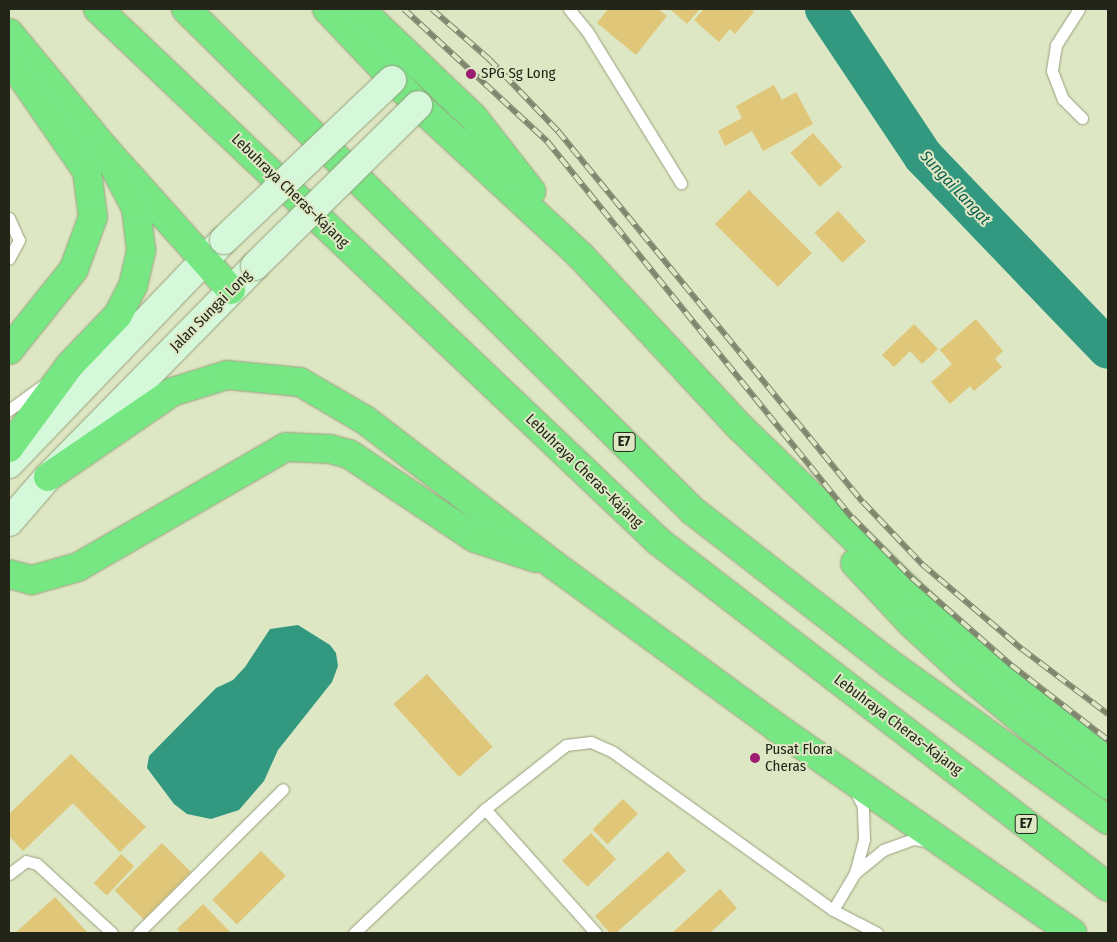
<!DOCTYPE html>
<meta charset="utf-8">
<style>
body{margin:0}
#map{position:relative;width:1117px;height:942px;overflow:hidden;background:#dee7c3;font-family:"Fira Sans Condensed",sans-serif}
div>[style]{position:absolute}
.water>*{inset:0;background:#329980}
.river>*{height:40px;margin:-20px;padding:0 20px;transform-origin:20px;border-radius:20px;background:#329980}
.building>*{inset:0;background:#dfc678;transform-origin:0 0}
.roads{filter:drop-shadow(0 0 1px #97a07e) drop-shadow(0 0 1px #97a07e)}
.lane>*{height:11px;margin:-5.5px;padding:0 5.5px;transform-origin:5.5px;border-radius:5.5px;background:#fff}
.secondary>*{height:28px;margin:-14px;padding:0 14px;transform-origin:14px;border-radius:14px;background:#d6f8da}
.highway>*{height:28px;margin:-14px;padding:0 14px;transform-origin:14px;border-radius:14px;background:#77e784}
.rail>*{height:5.5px;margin-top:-2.75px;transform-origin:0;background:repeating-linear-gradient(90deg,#dee7c3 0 11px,#80866e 0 22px);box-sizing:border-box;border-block:1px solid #80866e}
.bridges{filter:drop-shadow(0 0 1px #97a07e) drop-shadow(0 0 1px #97a07e)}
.secondary-bridge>*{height:28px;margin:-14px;padding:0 14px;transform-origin:14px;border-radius:14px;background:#d6f8da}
.dots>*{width:14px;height:14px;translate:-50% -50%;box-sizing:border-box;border:2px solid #dee7c3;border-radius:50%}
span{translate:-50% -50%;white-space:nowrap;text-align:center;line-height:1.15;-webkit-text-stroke:4px #dee7c3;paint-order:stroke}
.shield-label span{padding:1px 4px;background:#dee7c3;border:1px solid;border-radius:4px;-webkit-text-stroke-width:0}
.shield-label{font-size:14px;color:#222518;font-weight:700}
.poi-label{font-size:15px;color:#222518}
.left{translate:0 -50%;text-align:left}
.street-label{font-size:15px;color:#222518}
.water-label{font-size:16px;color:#0b5e4c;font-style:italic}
.frame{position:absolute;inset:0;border:10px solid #222518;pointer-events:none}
</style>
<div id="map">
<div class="water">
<div style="clip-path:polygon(298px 625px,330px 645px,336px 653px,338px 666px,332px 682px,278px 750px,264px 781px,239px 810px,211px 819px,187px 814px,174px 804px,147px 768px,149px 756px,216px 688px,233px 680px,245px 667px,270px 629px)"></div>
</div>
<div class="river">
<div style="left:825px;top:9px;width:177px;rotate:56.3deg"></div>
<div style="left:923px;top:156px;width:267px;rotate:46.2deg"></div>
</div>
<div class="building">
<div style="clip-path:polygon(608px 9px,658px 9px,667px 16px,636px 55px,597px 23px)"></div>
<div style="clip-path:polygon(670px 9px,700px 9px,687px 24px)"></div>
<div style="clip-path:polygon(704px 9px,750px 9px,754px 12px,735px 34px,730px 29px,719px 42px,694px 20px)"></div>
<div style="clip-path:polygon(774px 85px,782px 100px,796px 92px,813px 124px,763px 151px,752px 131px,725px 146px,718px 131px,742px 118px,736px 106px)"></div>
<div style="left:813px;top:133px;width:45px;height:30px;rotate:49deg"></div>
<div style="left:749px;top:190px;width:89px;height:48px;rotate:45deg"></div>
<div style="left:838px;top:211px;width:41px;height:32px;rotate:47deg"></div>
<div style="clip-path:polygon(976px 319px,1003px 351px,995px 359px,1002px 367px,974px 391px,970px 386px,950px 404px,931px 382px,952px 364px,940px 350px)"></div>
<div style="clip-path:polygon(914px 324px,938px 349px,922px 364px,910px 351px,894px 367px,882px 355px)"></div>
<div style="left:427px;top:674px;width:98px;height:45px;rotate:48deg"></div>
<div style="clip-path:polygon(71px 754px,146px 827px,120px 852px,73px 803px,23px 851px,9px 836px,9px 814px)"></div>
<div style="left:623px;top:799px;width:21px;height:43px;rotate:45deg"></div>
<div style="left:591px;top:833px;width:36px;height:40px;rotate:46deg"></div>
<div style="left:162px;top:843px;width:41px;height:67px;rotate:45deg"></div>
<div style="left:261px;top:851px;width:35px;height:69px;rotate:45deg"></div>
<div style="clip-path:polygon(668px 851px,686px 871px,616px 933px,610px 933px,595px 916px)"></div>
<div style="left:121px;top:854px;width:18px;height:40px;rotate:43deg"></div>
<div style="clip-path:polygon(720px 889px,737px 908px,710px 933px,672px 933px)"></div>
<div style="clip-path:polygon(55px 897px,88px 933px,15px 933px)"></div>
<div style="clip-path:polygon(203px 904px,231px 933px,181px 933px,177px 929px)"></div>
</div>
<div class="roads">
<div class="lane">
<div style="left:569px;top:9px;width:28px;rotate:51deg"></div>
<div style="left:587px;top:31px;width:179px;rotate:58.3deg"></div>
<div style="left:1079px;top:9px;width:43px;rotate:122.6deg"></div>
<div style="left:1056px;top:45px;width:26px;rotate:99deg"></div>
<div style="left:1052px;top:71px;width:30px;rotate:69deg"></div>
<div style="left:1063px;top:99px;width:27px;rotate:45deg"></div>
<div style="left:9px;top:218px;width:24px;rotate:66deg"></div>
<div style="left:19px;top:240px;width:21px;rotate:118deg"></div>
<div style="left:9px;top:410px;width:46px;rotate:-36.1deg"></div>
<div style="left:485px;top:809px;width:166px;rotate:48.2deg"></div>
<div style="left:855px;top:873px;width:36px;rotate:-39deg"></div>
<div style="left:883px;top:850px;width:32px;rotate:-20deg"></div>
<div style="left:913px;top:839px;width:14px;rotate:8deg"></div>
<div style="left:9px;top:874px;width:21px;rotate:-37deg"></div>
<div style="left:26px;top:861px;width:11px;rotate:15deg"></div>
<div style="left:37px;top:864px;width:102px;rotate:42.6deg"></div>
<div style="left:833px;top:910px;width:43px;rotate:-59.3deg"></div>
<div style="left:855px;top:873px;width:35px;rotate:-75deg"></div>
<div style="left:864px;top:839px;width:33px;rotate:-92deg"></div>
<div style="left:863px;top:806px;width:19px;rotate:-118deg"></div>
<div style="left:138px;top:933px;width:204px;rotate:-44.8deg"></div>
<div style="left:354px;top:933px;width:180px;rotate:-43.4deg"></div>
<div style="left:485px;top:809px;width:103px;rotate:-38.3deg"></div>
<div style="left:566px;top:745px;width:25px;rotate:-7deg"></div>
<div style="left:591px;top:742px;width:24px;rotate:24deg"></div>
<div style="left:613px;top:752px;width:271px;rotate:35.7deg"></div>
<div style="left:833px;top:910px;width:50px;rotate:27.6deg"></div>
</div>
<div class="secondary">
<div style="left:9px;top:464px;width:310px;rotate:-46.2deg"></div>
<div style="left:9px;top:522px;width:60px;rotate:-49.1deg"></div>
<div style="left:48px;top:477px;width:296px;rotate:-45.5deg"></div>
</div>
<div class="highway">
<div style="left:98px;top:9px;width:772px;rotate:43.53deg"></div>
<div style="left:658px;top:541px;width:568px;rotate:37.56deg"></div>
<div style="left:186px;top:9px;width:713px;rotate:44.72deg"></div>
<div style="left:693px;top:511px;width:249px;rotate:37.8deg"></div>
<div style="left:890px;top:664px;width:268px;rotate:35.6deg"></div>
<div style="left:327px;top:9px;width:132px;rotate:46.5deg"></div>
<div style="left:418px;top:105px;width:221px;rotate:42.8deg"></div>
<div style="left:580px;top:255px;width:236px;rotate:47.1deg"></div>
<div style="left:741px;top:428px;width:330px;rotate:44.1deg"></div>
<div style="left:978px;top:658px;width:166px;rotate:38.7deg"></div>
<div style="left:360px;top:9px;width:158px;rotate:43.7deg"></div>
<div style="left:474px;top:118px;width:93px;rotate:52deg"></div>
<div style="left:9px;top:33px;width:151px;rotate:50.4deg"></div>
<div style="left:105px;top:149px;width:189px;rotate:48.2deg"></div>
<div style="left:9px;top:58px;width:137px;rotate:55.4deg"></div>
<div style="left:87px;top:171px;width:46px;rotate:82.6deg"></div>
<div style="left:93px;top:217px;width:55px;rotate:110.1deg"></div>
<div style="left:74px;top:269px;width:104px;rotate:128.7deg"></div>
<div style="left:9px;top:448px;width:103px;rotate:-53.7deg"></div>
<div style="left:70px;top:365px;width:69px;rotate:-46.2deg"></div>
<div style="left:118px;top:315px;width:33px;rotate:-63deg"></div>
<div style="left:133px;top:286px;width:37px;rotate:-77deg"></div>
<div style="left:141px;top:250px;width:42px;rotate:-96.8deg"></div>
<div style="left:136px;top:208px;width:67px;rotate:-117.7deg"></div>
<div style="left:48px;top:477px;width:150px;rotate:-34.4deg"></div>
<div style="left:172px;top:392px;width:58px;rotate:-17.2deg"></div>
<div style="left:227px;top:375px;width:73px;rotate:5.5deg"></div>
<div style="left:300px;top:382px;width:75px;rotate:30.3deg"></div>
<div style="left:365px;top:420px;width:238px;rotate:37.5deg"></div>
<div style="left:554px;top:565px;width:275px;rotate:36.1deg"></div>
<div style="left:776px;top:727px;width:361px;rotate:34.8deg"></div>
<div style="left:855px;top:563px;width:83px;rotate:46.9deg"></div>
<div style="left:912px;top:624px;width:69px;rotate:42.7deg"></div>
<div style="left:963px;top:671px;width:86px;rotate:39.8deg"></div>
<div style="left:1029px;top:726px;width:99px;rotate:36.8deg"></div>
<div style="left:9px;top:574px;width:24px;rotate:15deg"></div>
<div style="left:32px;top:580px;width:48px;rotate:-15.8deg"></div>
<div style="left:78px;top:567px;width:240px;rotate:-30deg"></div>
<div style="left:286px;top:447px;width:44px;rotate:2.6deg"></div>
<div style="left:330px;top:449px;width:20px;rotate:15deg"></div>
<div style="left:349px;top:454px;width:151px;rotate:33.7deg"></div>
<div style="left:475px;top:538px;width:64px;rotate:18.2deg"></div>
</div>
</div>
<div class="rail">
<div style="left:404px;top:9px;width:195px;rotate:42.7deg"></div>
<div style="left:547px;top:141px;width:484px;rotate:51deg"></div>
<div style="left:852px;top:517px;width:86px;rotate:45.5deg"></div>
<div style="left:912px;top:578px;width:132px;rotate:41.3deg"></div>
<div style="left:1011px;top:665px;width:123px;rotate:37.7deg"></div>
<div style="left:432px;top:9px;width:76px;rotate:41.3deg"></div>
<div style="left:489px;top:59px;width:100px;rotate:46.2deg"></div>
<div style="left:558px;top:131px;width:480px;rotate:50.6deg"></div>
<div style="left:863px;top:502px;width:86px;rotate:46.4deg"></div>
<div style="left:922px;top:564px;width:131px;rotate:40.4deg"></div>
<div style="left:1022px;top:649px;width:108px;rotate:37.1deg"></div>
</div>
<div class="bridges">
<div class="secondary-bridge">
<div style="left:224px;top:240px;width:232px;rotate:-43.6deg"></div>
<div style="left:255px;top:266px;width:229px;rotate:-44.6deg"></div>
</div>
</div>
<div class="dots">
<div style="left:471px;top:74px;background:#9c1c71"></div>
<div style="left:755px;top:758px;background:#9c1c71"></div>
</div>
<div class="shield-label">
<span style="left:624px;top:442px">E7</span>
<span style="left:1026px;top:824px">E7</span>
</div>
<div class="poi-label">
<span class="left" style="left:481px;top:74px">SPG Sg Long</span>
<span class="left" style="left:765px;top:758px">Pusat Flora<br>Cheras</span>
</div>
<div class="street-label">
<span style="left:290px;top:191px;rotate:44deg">Lebuhraya Cheras–Kajang</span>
<span style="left:211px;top:311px;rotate:-45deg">Jalan Sungai Long</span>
<span style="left:584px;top:471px;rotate:44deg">Lebuhraya Cheras–Kajang</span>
<span style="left:898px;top:725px;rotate:37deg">Lebuhraya Cheras–Kajang</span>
</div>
<div class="water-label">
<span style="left:955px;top:188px;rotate:47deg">Sungai Langat</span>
</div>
<div class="frame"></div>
</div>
